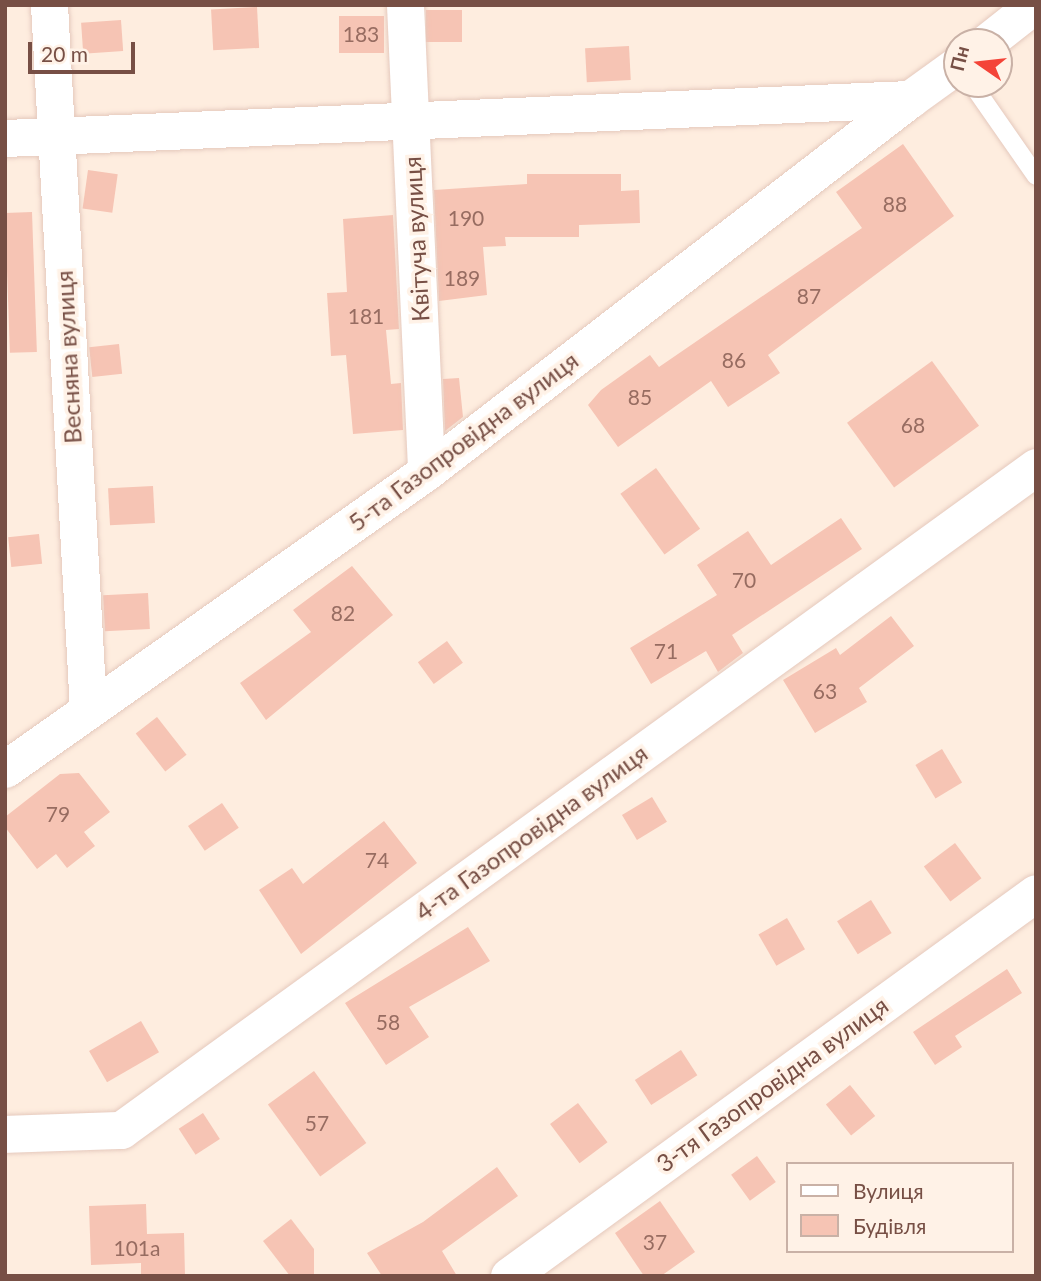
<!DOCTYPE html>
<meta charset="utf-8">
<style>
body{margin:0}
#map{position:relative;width:1041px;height:1281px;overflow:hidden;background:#feeddf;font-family:Lato,sans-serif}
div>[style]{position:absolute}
.building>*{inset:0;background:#f6c4b4;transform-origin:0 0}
.roads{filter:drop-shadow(0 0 2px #e5c9bd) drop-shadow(0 0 2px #e5c9bd)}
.service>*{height:18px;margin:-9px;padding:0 9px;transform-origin:9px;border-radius:9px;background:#fff}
.minor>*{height:37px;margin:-18.5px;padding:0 18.5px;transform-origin:18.5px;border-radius:18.5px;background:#fff}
span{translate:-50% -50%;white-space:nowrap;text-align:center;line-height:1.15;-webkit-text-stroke:7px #fff2e7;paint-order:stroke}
.number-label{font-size:21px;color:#976c61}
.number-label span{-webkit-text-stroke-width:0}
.street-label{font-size:24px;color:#774f45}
.frame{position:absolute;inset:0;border:7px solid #774f45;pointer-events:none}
.legend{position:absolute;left:786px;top:1162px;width:228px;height:91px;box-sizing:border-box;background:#fff2e7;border:2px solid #c9b1a6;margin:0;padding:9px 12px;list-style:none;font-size:21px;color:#774f45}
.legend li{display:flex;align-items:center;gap:14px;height:35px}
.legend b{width:35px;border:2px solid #c9b1a6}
.north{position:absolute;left:943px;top:28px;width:70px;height:70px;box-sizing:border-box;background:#fff2e7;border:2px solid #c9b1a6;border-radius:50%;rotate:284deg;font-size:19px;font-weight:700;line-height:28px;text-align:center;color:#774f45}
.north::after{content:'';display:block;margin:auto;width:24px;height:32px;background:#f44438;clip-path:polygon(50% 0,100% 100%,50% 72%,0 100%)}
.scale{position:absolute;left:28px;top:42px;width:107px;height:32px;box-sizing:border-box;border:4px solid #774f45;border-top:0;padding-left:9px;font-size:21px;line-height:24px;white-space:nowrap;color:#774f45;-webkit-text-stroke:5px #fff2e7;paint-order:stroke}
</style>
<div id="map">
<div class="building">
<div style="left:257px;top:7px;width:41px;height:46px;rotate:87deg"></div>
<div style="left:462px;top:10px;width:32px;height:36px;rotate:90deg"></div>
<div style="left:339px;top:16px;width:45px;height:37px"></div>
<div style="left:121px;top:20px;width:31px;height:40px;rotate:86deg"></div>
<div style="left:629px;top:46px;width:34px;height:44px;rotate:87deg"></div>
<div style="clip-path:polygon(903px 144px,954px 216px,768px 355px,780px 373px,728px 407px,711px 381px,618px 447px,588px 405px,601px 390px,650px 355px,659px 367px,862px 228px,836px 192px)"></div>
<div style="left:88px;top:170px;width:30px;height:39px;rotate:8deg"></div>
<div style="clip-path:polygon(527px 174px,621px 174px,621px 191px,639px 190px,640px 223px,579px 225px,579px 237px,505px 237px,506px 246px,483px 247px,487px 295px,439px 301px,434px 190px,527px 184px)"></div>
<div style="left:32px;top:212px;width:140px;height:27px;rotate:88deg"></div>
<div style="clip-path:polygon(393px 215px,399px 329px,386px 330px,391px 384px,401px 383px,403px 430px,353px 434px,346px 355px,331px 356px,327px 293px,347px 292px,343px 219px)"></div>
<div style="left:119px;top:344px;width:30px;height:30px;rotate:84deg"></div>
<div style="left:932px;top:361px;width:80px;height:105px;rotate:54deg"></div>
<div style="clip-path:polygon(459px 378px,463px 417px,445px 431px,443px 379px)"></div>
<div style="left:656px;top:468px;width:75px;height:44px;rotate:54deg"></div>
<div style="left:153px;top:486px;width:37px;height:45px;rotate:87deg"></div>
<div style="clip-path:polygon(841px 518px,862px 549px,732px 635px,743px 653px,718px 672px,706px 651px,651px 684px,630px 648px,717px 595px,697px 565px,748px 531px,771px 565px)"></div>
<div style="left:39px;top:534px;width:30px;height:31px;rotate:84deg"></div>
<div style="clip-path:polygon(352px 566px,393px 615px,266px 720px,240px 683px,311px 632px,293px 610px)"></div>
<div style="left:148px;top:593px;width:36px;height:45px;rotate:87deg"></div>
<div style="clip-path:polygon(891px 616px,914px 646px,859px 688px,867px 702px,815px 733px,783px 680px,836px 648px,840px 655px)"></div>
<div style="left:447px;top:641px;width:27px;height:36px;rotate:54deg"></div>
<div style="left:157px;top:717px;width:48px;height:27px;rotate:52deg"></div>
<div style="left:942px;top:749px;width:39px;height:31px;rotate:59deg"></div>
<div style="clip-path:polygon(79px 773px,110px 812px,84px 832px,95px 846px,67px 868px,56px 854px,37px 869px,5px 827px,5px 817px,60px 774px)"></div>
<div style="left:652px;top:797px;width:29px;height:35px;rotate:59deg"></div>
<div style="left:222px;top:803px;width:30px;height:41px;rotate:56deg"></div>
<div style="clip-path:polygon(384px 821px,417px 863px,301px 954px,259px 890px,292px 868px,303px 884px)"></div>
<div style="left:955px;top:843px;width:44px;height:39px;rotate:53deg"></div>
<div style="left:871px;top:900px;width:39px;height:40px;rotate:58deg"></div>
<div style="left:787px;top:918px;width:36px;height:33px;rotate:60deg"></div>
<div style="clip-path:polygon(468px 927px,490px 961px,409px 1007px,429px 1037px,386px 1065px,345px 1003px)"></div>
<div style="clip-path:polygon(1007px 969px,1022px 993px,955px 1036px,962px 1047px,935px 1065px,913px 1032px)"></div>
<div style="left:141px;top:1021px;width:36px;height:60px;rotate:60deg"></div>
<div style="left:681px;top:1050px;width:30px;height:55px;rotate:57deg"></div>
<div style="left:314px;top:1071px;width:89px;height:57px;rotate:54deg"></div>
<div style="left:850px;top:1085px;width:40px;height:31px;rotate:51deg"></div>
<div style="left:578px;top:1103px;width:49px;height:35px;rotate:53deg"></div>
<div style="left:203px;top:1113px;width:31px;height:29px;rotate:57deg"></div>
<div style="left:757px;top:1156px;width:32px;height:32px;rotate:54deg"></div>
<div style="clip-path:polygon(497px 1167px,518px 1196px,442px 1251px,457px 1276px,382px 1276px,367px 1253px,423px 1222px)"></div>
<div style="clip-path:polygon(660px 1201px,695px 1252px,661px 1276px,644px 1276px,615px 1233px)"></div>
<div style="clip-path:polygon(146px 1204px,147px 1234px,184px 1233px,185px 1276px,141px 1276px,141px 1263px,91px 1265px,89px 1206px)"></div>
<div style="clip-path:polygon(291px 1219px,314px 1249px,314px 1276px,290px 1276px,263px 1241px)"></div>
</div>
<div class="roads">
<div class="service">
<div style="left:972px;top:84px;width:112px;rotate:55.2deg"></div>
</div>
<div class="minor">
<div style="left:49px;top:5px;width:705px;rotate:86.83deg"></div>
<div style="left:405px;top:5px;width:467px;rotate:87.4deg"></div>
<div style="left:987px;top:42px;width:60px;rotate:-38.2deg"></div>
<div style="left:5px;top:138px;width:906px;rotate:-2.47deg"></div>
<div style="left:910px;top:99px;width:58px;rotate:-35.9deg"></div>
<div style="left:5px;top:769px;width:515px;rotate:-35.2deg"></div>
<div style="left:426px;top:472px;width:611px;rotate:-37.62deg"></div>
<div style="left:5px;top:1134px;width:116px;rotate:-2deg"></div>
<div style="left:121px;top:1130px;width:1130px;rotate:-35.93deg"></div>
<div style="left:509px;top:1276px;width:651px;rotate:-36.01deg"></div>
</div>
</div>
<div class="number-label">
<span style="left:361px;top:34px">183</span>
<span style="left:895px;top:204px">88</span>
<span style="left:466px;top:218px">190</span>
<span style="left:462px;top:278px">189</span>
<span style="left:809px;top:296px">87</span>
<span style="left:366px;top:316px">181</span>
<span style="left:734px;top:360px">86</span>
<span style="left:640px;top:397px">85</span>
<span style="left:913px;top:425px">68</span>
<span style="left:744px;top:580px">70</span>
<span style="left:343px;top:613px">82</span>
<span style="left:666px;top:651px">71</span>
<span style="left:825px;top:691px">63</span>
<span style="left:58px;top:814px">79</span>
<span style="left:377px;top:860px">74</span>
<span style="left:388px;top:1022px">58</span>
<span style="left:317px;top:1123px">57</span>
<span style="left:655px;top:1242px">37</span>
<span style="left:137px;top:1248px">101а</span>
</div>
<div class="street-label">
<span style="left:416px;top:239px;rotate:-93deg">Квітуча вулиця</span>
<span style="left:68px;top:357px;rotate:-93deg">Весняна вулиця</span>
<span style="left:463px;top:441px;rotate:-37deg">5-та Газопровідна вулиця</span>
<span style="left:531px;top:832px;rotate:-36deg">4-та Газопровідна вулиця</span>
<span style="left:772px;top:1084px;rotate:-36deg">3-тя Газопровідна вулиця</span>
</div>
<div class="frame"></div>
<ul class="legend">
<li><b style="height:9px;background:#fff"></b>Вулиця</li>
<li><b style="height:19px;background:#f6c4b4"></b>Будівля</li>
</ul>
<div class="north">Пн</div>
<div class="scale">20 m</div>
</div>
